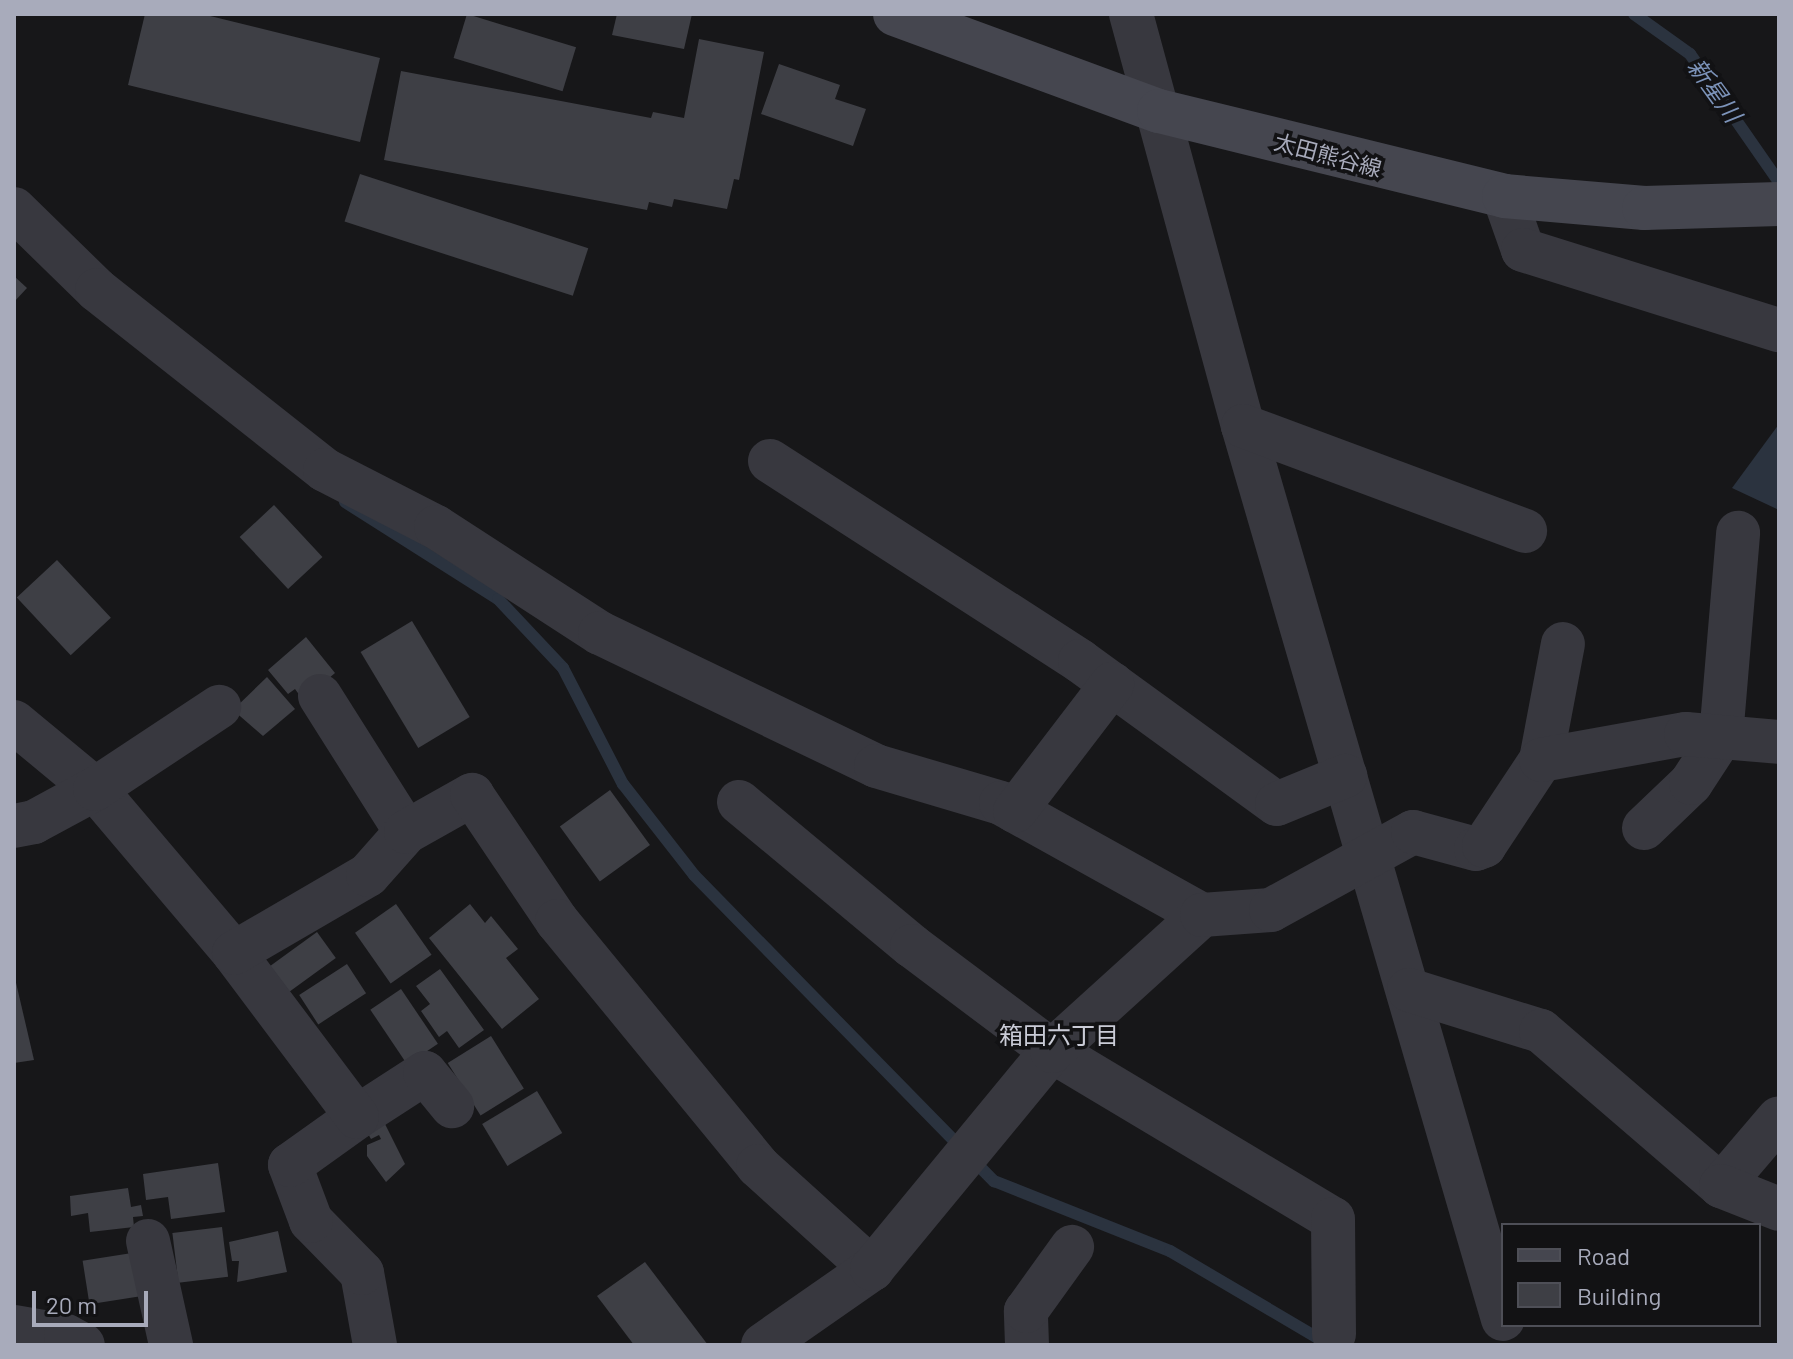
<!DOCTYPE html>
<meta charset="utf-8">
<style>
body{margin:0}
#map{position:relative;width:1793px;height:1359px;overflow:hidden;background:#171719;font-family:Barlow,"Noto Sans JP",sans-serif}
div>[style]{position:absolute}
.water>*{inset:0;background:#2b333f}
.stream>*{height:12px;margin:-6px;padding:0 6px;transform-origin:6px;border-radius:6px;background:#2b333f}
.building>*{inset:0;background:#3e3f45;transform-origin:0 0}
.minor>*{height:44px;margin:-22px;padding:0 22px;transform-origin:22px;border-radius:22px;background:#38383f}
.secondary>*{height:44px;margin:-22px;padding:0 22px;transform-origin:22px;border-radius:22px;background:#45464f}
span{translate:-50% -50%;white-space:nowrap;text-align:center;line-height:1.15;-webkit-text-stroke:7px #121214;paint-order:stroke}
.street-label{font-size:22px;color:#a8abbb}
.water-label{font-size:24px;color:#7c93b9;font-style:italic}
.neighbourhood-label{font-size:24px;color:#c9cbd6}
.frame{position:absolute;inset:0;border:16px solid #a8abbb;pointer-events:none}
.legend{position:absolute;left:1501px;top:1223px;width:260px;height:104px;box-sizing:border-box;background:#121214;border:2px solid #4e4f57;margin:0;padding:10px 14px;list-style:none;font-size:24px;color:#a8abbb}
.legend li{display:flex;align-items:center;gap:16px;height:40px}
.legend b{width:40px;border:2px solid #4e4f57}
.scale{position:absolute;left:32px;top:1291px;width:116px;height:36px;box-sizing:border-box;border:4px solid #a8abbb;border-top:0;padding-left:10px;font-size:24px;line-height:28px;white-space:nowrap;color:#a8abbb;-webkit-text-stroke:6px #121214;paint-order:stroke}
</style>
<div id="map">
<div class="water">
<div style="clip-path:polygon(1779px 424px,1779px 510px,1732px 488px)"></div>
</div>
<div class="stream">
<div style="left:1634px;top:14px;width:69px;rotate:35.5deg"></div>
<div style="left:1690px;top:54px;width:156px;rotate:55.2deg"></div>
<div style="left:345px;top:502px;width:181px;rotate:32.4deg"></div>
<div style="left:498px;top:599px;width:95px;rotate:46.7deg"></div>
<div style="left:563px;top:668px;width:131px;rotate:62.7deg"></div>
<div style="left:623px;top:784px;width:115px;rotate:52deg"></div>
<div style="left:694px;top:875px;width:429px;rotate:45.6deg"></div>
<div style="left:994px;top:1181px;width:189px;rotate:21.7deg"></div>
<div style="left:1170px;top:1251px;width:181px;rotate:30.5deg"></div>
</div>
<div class="building">
<div style="clip-path:polygon(145px 14px,202px 14px,380px 58px,360px 142px,128px 85px)"></div>
<div style="left:467px;top:14px;width:114px;height:46px;rotate:17deg"></div>
<div style="clip-path:polygon(617px 14px,692px 14px,684px 49px,612px 35px)"></div>
<div style="clip-path:polygon(699px 39px,764px 52px,739px 180px,734px 179px,727px 209px,674px 199px,672px 207px,649px 202px,647px 210px,384px 160px,401px 71px,651px 118px,653px 112px,684px 118px)"></div>
<div style="clip-path:polygon(779px 64px,840px 85px,835px 99px,866px 109px,853px 146px,761px 114px)"></div>
<div style="left:360px;top:174px;width:240px;height:50px;rotate:18deg"></div>
<div style="clip-path:polygon(14px 276px,27px 288px,14px 302px)"></div>
<div style="left:274px;top:505px;width:71px;height:47px;rotate:47deg"></div>
<div style="left:57px;top:560px;width:79px;height:55px;rotate:47deg"></div>
<div style="left:412px;top:621px;width:112px;height:60px;rotate:59deg"></div>
<div style="clip-path:polygon(306px 637px,335px 673px,303px 700px,295px 689px,288px 694px,268px 670px)"></div>
<div style="clip-path:polygon(267px 677px,295px 709px,263px 736px,233px 710px)"></div>
<div style="left:610px;top:790px;width:68px;height:62px;rotate:54deg"></div>
<div style="left:396px;top:904px;width:62px;height:50px;rotate:55deg"></div>
<div style="clip-path:polygon(470px 904px,485px 923px,491px 916px,518px 949px,506px 958px,539px 999px,502px 1029px,429px 938px)"></div>
<div style="left:317px;top:932px;width:32px;height:63px;rotate:54deg"></div>
<div style="left:347px;top:964px;width:35px;height:57px;rotate:57deg"></div>
<div style="clip-path:polygon(440px 969px,484px 1030px,459px 1048px,447px 1031px,439px 1037px,421px 1011px,430px 1004px,416px 986px)"></div>
<div style="clip-path:polygon(14px 974px,34px 1060px,14px 1063px)"></div>
<div style="left:401px;top:989px;width:66px;height:37px;rotate:56deg"></div>
<div style="left:491px;top:1036px;width:62px;height:51px;rotate:58deg"></div>
<div style="left:537px;top:1091px;width:49px;height:64px;rotate:59deg"></div>
<div style="clip-path:polygon(385px 1124px,405px 1164px,386px 1182px,367px 1156px,367px 1145px,381px 1139px,379px 1135px,371px 1139px,367px 1132px)"></div>
<div style="clip-path:polygon(218px 1163px,225px 1212px,171px 1219px,168px 1197px,146px 1200px,143px 1174px)"></div>
<div style="clip-path:polygon(128px 1188px,131px 1207px,141px 1205px,143px 1216px,133px 1217px,134px 1227px,90px 1232px,88px 1213px,71px 1216px,70px 1196px)"></div>
<div style="left:222px;top:1227px;width:50px;height:50px;rotate:83deg"></div>
<div style="clip-path:polygon(278px 1231px,287px 1272px,237px 1282px,239px 1261px,232px 1261px,229px 1242px)"></div>
<div style="left:132px;top:1253px;width:44px;height:50px;rotate:81deg"></div>
<div style="clip-path:polygon(645px 1262px,708px 1345px,634px 1345px,597px 1296px)"></div>
</div>
<div class="minor">
<div style="left:1131px;top:14px;width:427px;rotate:74.8deg"></div>
<div style="left:1243px;top:426px;width:930px;rotate:73.77deg"></div>
<div style="left:1504px;top:196px;width:57px;rotate:70.6deg"></div>
<div style="left:1523px;top:250px;width:268px;rotate:17.4deg"></div>
<div style="left:14px;top:209px;width:116px;rotate:44.3deg"></div>
<div style="left:97px;top:290px;width:290px;rotate:38.3deg"></div>
<div style="left:325px;top:470px;width:125px;rotate:27.2deg"></div>
<div style="left:436px;top:527px;width:195px;rotate:32.9deg"></div>
<div style="left:600px;top:633px;width:306px;rotate:25.7deg"></div>
<div style="left:876px;top:766px;width:130px;rotate:16.5deg"></div>
<div style="left:1001px;top:803px;width:230px;rotate:29.1deg"></div>
<div style="left:1243px;top:426px;width:301px;rotate:20.4deg"></div>
<div style="left:770px;top:461px;width:369px;rotate:32.8deg"></div>
<div style="left:1080px;top:661px;width:243px;rotate:36deg"></div>
<div style="left:1277px;top:804px;width:74px;rotate:-22.4deg"></div>
<div style="left:320px;top:696px;width:161px;rotate:57.7deg"></div>
<div style="left:14px;top:722px;width:105px;rotate:39.6deg"></div>
<div style="left:95px;top:789px;width:215px;rotate:49.7deg"></div>
<div style="left:1541px;top:760px;width:118px;rotate:-79.3deg"></div>
<div style="left:739px;top:802px;width:225px;rotate:39.8deg"></div>
<div style="left:912px;top:946px;width:175px;rotate:36.9deg"></div>
<div style="left:1052px;top:1051px;width:327px;rotate:30.9deg"></div>
<div style="left:1333px;top:1219px;width:115px;rotate:89.5deg"></div>
<div style="left:1015px;top:811px;width:160px;rotate:-52.6deg"></div>
<div style="left:14px;top:826px;width:20px;rotate:-11deg"></div>
<div style="left:34px;top:822px;width:69px;rotate:-28.4deg"></div>
<div style="left:95px;top:789px;width:149px;rotate:-33.5deg"></div>
<div style="left:1644px;top:828px;width:65px;rotate:-43.8deg"></div>
<div style="left:1691px;top:783px;width:55px;rotate:-56.9deg"></div>
<div style="left:1721px;top:737px;width:205px;rotate:-85.2deg"></div>
<div style="left:1409px;top:990px;width:138px;rotate:17.3deg"></div>
<div style="left:1541px;top:1031px;width:238px;rotate:40.7deg"></div>
<div style="left:1721px;top:1186px;width:89px;rotate:-49.5deg"></div>
<div style="left:357px;top:1117px;width:81px;rotate:-32.9deg"></div>
<div style="left:425px;top:1073px;width:43px;rotate:50.7deg"></div>
<div style="left:1721px;top:1186px;width:62px;rotate:21.6deg"></div>
<div style="left:148px;top:1241px;width:107px;rotate:77.5deg"></div>
<div style="left:14px;top:1327px;width:53px;rotate:9.8deg"></div>
<div style="left:66px;top:1336px;width:19px;rotate:28deg"></div>
<div style="left:375px;top:1345px;width:73px;rotate:-100.2deg"></div>
<div style="left:362px;top:1273px;width:73px;rotate:-134.4deg"></div>
<div style="left:311px;top:1221px;width:60px;rotate:-110.6deg"></div>
<div style="left:290px;top:1165px;width:82px;rotate:-35.6deg"></div>
<div style="left:357px;top:1117px;width:205px;rotate:-126.9deg"></div>
<div style="left:234px;top:953px;width:155px;rotate:-30.2deg"></div>
<div style="left:368px;top:875px;width:57px;rotate:-48.5deg"></div>
<div style="left:406px;top:832px;width:76px;rotate:-29.3deg"></div>
<div style="left:472px;top:795px;width:152px;rotate:56deg"></div>
<div style="left:557px;top:921px;width:317px;rotate:50.6deg"></div>
<div style="left:758px;top:1166px;width:154px;rotate:42.1deg"></div>
<div style="left:763px;top:1345px;width:133px;rotate:-34.9deg"></div>
<div style="left:872px;top:1269px;width:283px;rotate:-50.5deg"></div>
<div style="left:1052px;top:1051px;width:202px;rotate:-42.2deg"></div>
<div style="left:1202px;top:915px;width:69px;rotate:-4.1deg"></div>
<div style="left:1271px;top:910px;width:162px;rotate:-28.8deg"></div>
<div style="left:1413px;top:832px;width:65px;rotate:15.1deg"></div>
<div style="left:1476px;top:849px;width:9px;rotate:-21deg"></div>
<div style="left:1484px;top:846px;width:103px;rotate:-56.5deg"></div>
<div style="left:1541px;top:760px;width:147px;rotate:-10.2deg"></div>
<div style="left:1686px;top:734px;width:93px;rotate:4.9deg"></div>
<div style="left:1027px;top:1345px;width:34px;rotate:-92deg"></div>
<div style="left:1026px;top:1311px;width:79px;rotate:-54.3deg"></div>
</div>
<div class="secondary">
<div style="left:895px;top:14px;width:281px;rotate:20.2deg"></div>
<div style="left:1159px;top:111px;width:355px;rotate:13.8deg"></div>
<div style="left:1504px;top:196px;width:141px;rotate:4.9deg"></div>
<div style="left:1644px;top:208px;width:135px;rotate:-1.7deg"></div>
</div>
<div class="street-label">
<span style="left:1328px;top:155px;rotate:15deg">太田熊谷線</span>
</div>
<div class="water-label">
<span style="left:1715px;top:90px;rotate:54deg">新星川</span>
</div>
<div class="neighbourhood-label">
<span style="left:1059px;top:1035px">箱田六丁目</span>
</div>
<div class="frame"></div>
<ul class="legend">
<li><b style="height:10px;background:#45464f"></b>Road</li>
<li><b style="height:22px;background:#3e3f45"></b>Building</li>
</ul>
<div class="scale">20 m</div>
</div>
